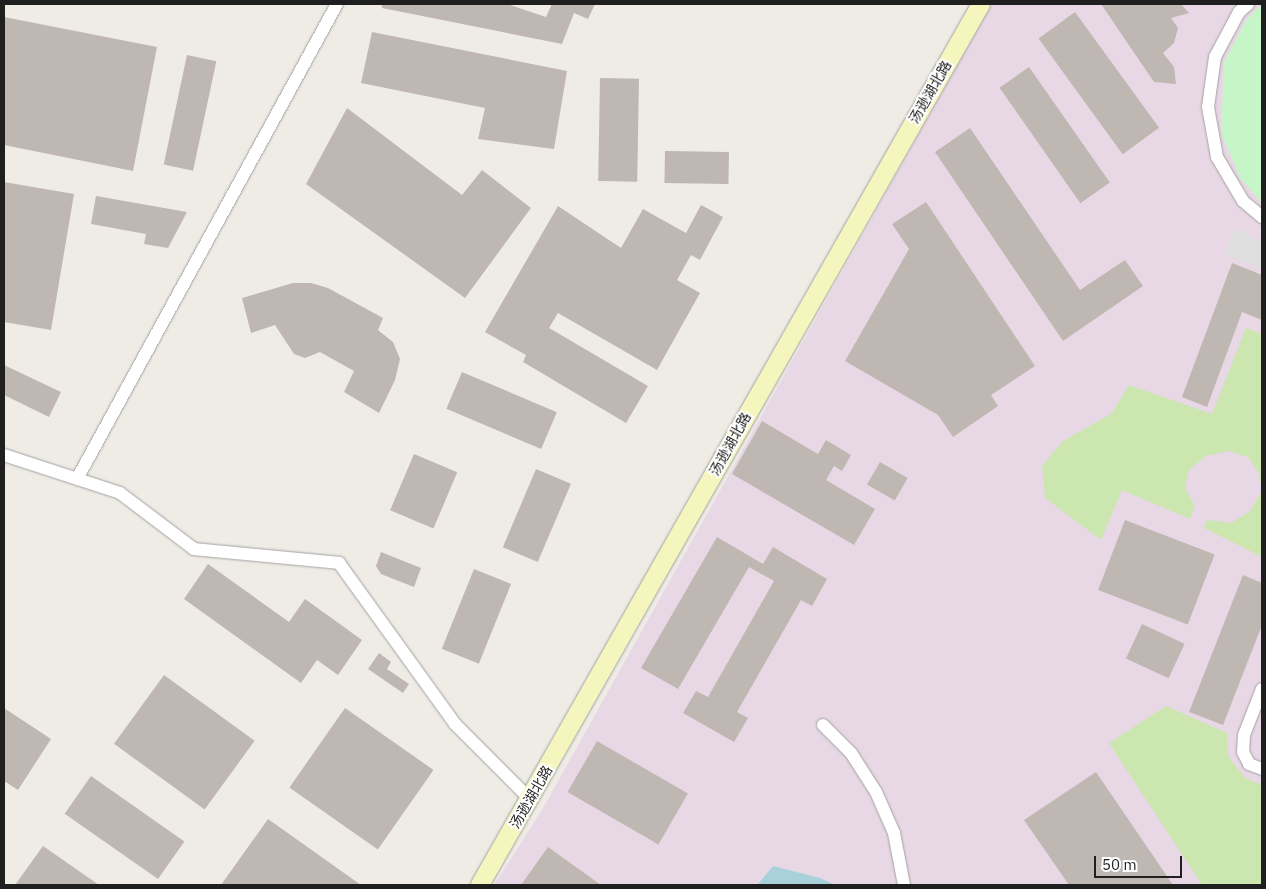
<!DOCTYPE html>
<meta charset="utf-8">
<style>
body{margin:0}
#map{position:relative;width:1266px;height:889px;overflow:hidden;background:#efece6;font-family:"IBM Plex Sans","Noto Sans SC",sans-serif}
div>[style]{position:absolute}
.industrial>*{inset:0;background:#e8d8e5}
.grass>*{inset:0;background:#cce6af}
.park>*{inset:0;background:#c6f6c7}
.parking>*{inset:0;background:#dfdfdf}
.water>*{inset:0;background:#a9d1da}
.building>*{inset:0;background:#bfb7b2;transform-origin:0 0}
.roads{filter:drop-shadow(0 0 1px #a3a3a3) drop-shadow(0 0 1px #a3a3a3)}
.street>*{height:12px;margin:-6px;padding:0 6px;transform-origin:6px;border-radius:6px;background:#fff}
.secondary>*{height:18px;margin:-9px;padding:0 9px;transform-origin:9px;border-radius:9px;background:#f5f6bd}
span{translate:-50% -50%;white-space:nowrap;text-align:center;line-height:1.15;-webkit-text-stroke:4px #fff;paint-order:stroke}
.street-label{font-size:14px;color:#1f1f1f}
.frame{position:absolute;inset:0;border:5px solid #1f1f1f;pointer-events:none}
.scale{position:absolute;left:1094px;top:856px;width:88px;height:22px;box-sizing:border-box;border:2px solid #1f1f1f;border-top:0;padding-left:6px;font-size:15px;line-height:18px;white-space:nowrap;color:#1f1f1f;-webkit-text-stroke:4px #fff;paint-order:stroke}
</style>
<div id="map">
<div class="industrial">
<div style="clip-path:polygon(991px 4px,1262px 4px,1262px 885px,835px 885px,773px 866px,757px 885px,494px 885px,542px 810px)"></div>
</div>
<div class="grass">
<div style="clip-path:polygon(1246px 328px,1262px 334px,1262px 557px,1204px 528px,1207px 520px,1231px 523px,1250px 511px,1262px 491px,1259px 474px,1248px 457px,1228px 451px,1206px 456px,1189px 470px,1185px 488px,1195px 506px,1190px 519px,1122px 490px,1101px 540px,1045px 498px,1042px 466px,1063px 441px,1111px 414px,1129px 385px,1212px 414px)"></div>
<div style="clip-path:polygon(1166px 706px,1227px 733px,1228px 756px,1245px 778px,1262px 785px,1262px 885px,1202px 885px,1109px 743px)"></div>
</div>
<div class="park">
<div style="clip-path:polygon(1262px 4px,1262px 203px,1240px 178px,1221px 132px,1224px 62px,1247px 19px)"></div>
</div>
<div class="parking">
<div style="clip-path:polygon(1236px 228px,1262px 243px,1262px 268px,1224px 254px)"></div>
</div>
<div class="water">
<div style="clip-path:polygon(773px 866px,820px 878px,835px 885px,757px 885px)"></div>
</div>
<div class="building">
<div style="clip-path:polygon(382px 4px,507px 4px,546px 17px,552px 4px,595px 4px,588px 19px,574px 13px,562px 44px,382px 8px)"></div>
<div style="clip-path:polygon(1101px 4px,1181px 4px,1189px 13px,1171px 18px,1178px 28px,1174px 43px,1163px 53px,1174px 67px,1176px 84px,1154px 82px)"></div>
<div style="left:1075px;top:12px;width:143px;height:45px;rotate:54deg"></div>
<div style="clip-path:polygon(4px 17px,157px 47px,133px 171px,4px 145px)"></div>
<div style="clip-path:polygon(372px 32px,567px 71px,554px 149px,478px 139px,485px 108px,361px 83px)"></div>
<div style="left:187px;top:55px;width:30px;height:112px;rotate:12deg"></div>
<div style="left:1029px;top:67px;width:141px;height:36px;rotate:55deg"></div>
<div style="left:600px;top:78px;width:39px;height:103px;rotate:1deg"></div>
<div style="clip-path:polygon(347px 108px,462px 195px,482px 170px,531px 208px,465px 298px,306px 184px)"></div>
<div style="clip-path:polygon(970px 128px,1080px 290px,1125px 260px,1143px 286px,1063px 341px,935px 152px)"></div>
<div style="left:665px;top:151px;width:64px;height:32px;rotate:1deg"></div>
<div style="clip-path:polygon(4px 182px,74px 194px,51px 330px,4px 322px)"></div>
<div style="clip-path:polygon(96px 196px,187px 212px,168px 248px,144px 244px,146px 234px,91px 224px)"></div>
<div style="clip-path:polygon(926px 202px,1035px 366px,991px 395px,998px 406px,953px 437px,938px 415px,845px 361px,909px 249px,892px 224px)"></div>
<div style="clip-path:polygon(701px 205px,723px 217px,700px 260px,691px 255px,677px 280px,700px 293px,657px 370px,558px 313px,549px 328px,648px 386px,626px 423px,523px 362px,526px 355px,485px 332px,558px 206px,621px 248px,643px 209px,686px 233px)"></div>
<div style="clip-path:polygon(1232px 263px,1262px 275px,1262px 320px,1242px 312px,1207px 407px,1182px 397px)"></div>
<div style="clip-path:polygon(293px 283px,311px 283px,328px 288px,383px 318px,378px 330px,393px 342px,400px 359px,395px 380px,379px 413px,344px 392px,354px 371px,320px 352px,305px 358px,294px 354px,275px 325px,251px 333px,242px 298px)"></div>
<div style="clip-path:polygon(4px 365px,61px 392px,49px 417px,4px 395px)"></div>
<div style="left:462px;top:372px;width:103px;height:40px;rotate:23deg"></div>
<div style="clip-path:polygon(762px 421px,818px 454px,826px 440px,851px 455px,842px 471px,834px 466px,826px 480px,875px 509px,854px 545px,732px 474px)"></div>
<div style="left:414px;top:454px;width:47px;height:61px;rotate:23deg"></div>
<div style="left:880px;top:462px;width:32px;height:26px;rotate:30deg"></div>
<div style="left:536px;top:469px;width:38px;height:85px;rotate:23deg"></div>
<div style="left:1125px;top:520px;width:96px;height:75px;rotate:21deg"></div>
<div style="clip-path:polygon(717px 537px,763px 564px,773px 547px,827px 579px,812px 606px,801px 600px,737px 712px,748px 718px,734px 742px,683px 713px,696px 691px,708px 697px,774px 581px,749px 567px,678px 689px,641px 668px)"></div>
<div style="clip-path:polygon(381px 552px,421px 568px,414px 587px,381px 574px,376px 566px)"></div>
<div style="clip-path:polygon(208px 564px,289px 622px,305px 599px,362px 640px,338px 675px,317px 660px,301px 683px,184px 599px)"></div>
<div style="left:474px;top:569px;width:40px;height:86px;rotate:22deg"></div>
<div style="clip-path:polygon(1243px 575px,1262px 583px,1262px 625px,1223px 725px,1189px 712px)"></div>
<div style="left:1142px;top:624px;width:47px;height:38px;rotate:25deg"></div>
<div style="clip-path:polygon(379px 653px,391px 662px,387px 669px,409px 684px,403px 693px,368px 669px)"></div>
<div style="left:164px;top:675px;width:112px;height:85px;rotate:36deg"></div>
<div style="clip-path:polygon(4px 708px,51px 739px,18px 790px,4px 781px)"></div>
<div style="left:345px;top:708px;width:108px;height:97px;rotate:35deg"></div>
<div style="left:597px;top:741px;width:105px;height:59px;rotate:30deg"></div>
<div style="clip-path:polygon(1096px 772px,1173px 885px,1069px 885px,1024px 820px)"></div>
<div style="left:91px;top:776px;width:114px;height:46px;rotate:35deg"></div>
<div style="clip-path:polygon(268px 819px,361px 885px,221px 885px)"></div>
<div style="clip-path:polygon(43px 846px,99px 885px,15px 885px)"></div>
<div style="clip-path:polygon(548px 847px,601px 885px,521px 885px)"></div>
</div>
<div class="roads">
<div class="street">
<div style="left:1248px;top:4px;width:12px;rotate:138deg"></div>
<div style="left:1239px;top:12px;width:51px;rotate:118.1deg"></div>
<div style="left:1215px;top:57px;width:50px;rotate:98deg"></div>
<div style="left:1208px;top:107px;width:51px;rotate:79.8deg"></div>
<div style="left:1217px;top:157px;width:51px;rotate:59.4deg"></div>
<div style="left:1243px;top:201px;width:25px;rotate:40deg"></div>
<div style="left:4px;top:455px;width:122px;rotate:18.1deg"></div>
<div style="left:120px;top:493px;width:93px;rotate:37.1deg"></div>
<div style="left:194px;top:549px;width:146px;rotate:5.5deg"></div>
<div style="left:339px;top:563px;width:198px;rotate:54.2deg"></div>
<div style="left:455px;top:724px;width:106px;rotate:45deg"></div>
<div style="left:77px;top:479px;width:542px;rotate:-61.31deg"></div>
<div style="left:1262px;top:689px;width:49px;rotate:111.4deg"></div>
<div style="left:1244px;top:735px;width:17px;rotate:93deg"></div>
<div style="left:1243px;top:752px;width:13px;rotate:63deg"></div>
<div style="left:1249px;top:764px;width:14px;rotate:21deg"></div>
<div style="left:823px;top:725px;width:40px;rotate:45deg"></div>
<div style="left:851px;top:753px;width:46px;rotate:57.3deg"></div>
<div style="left:876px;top:792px;width:45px;rotate:66.3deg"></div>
<div style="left:894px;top:833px;width:53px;rotate:79.1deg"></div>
</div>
<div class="secondary">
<div style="left:480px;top:885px;width:1013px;rotate:-60.37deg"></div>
</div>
</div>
<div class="street-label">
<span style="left:930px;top:92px;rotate:-60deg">汤逊湖北路</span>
<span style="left:730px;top:444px;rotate:-61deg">汤逊湖北路</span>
<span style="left:531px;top:797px;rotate:-60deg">汤逊湖北路</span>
</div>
<div class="frame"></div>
<div class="scale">50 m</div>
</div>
